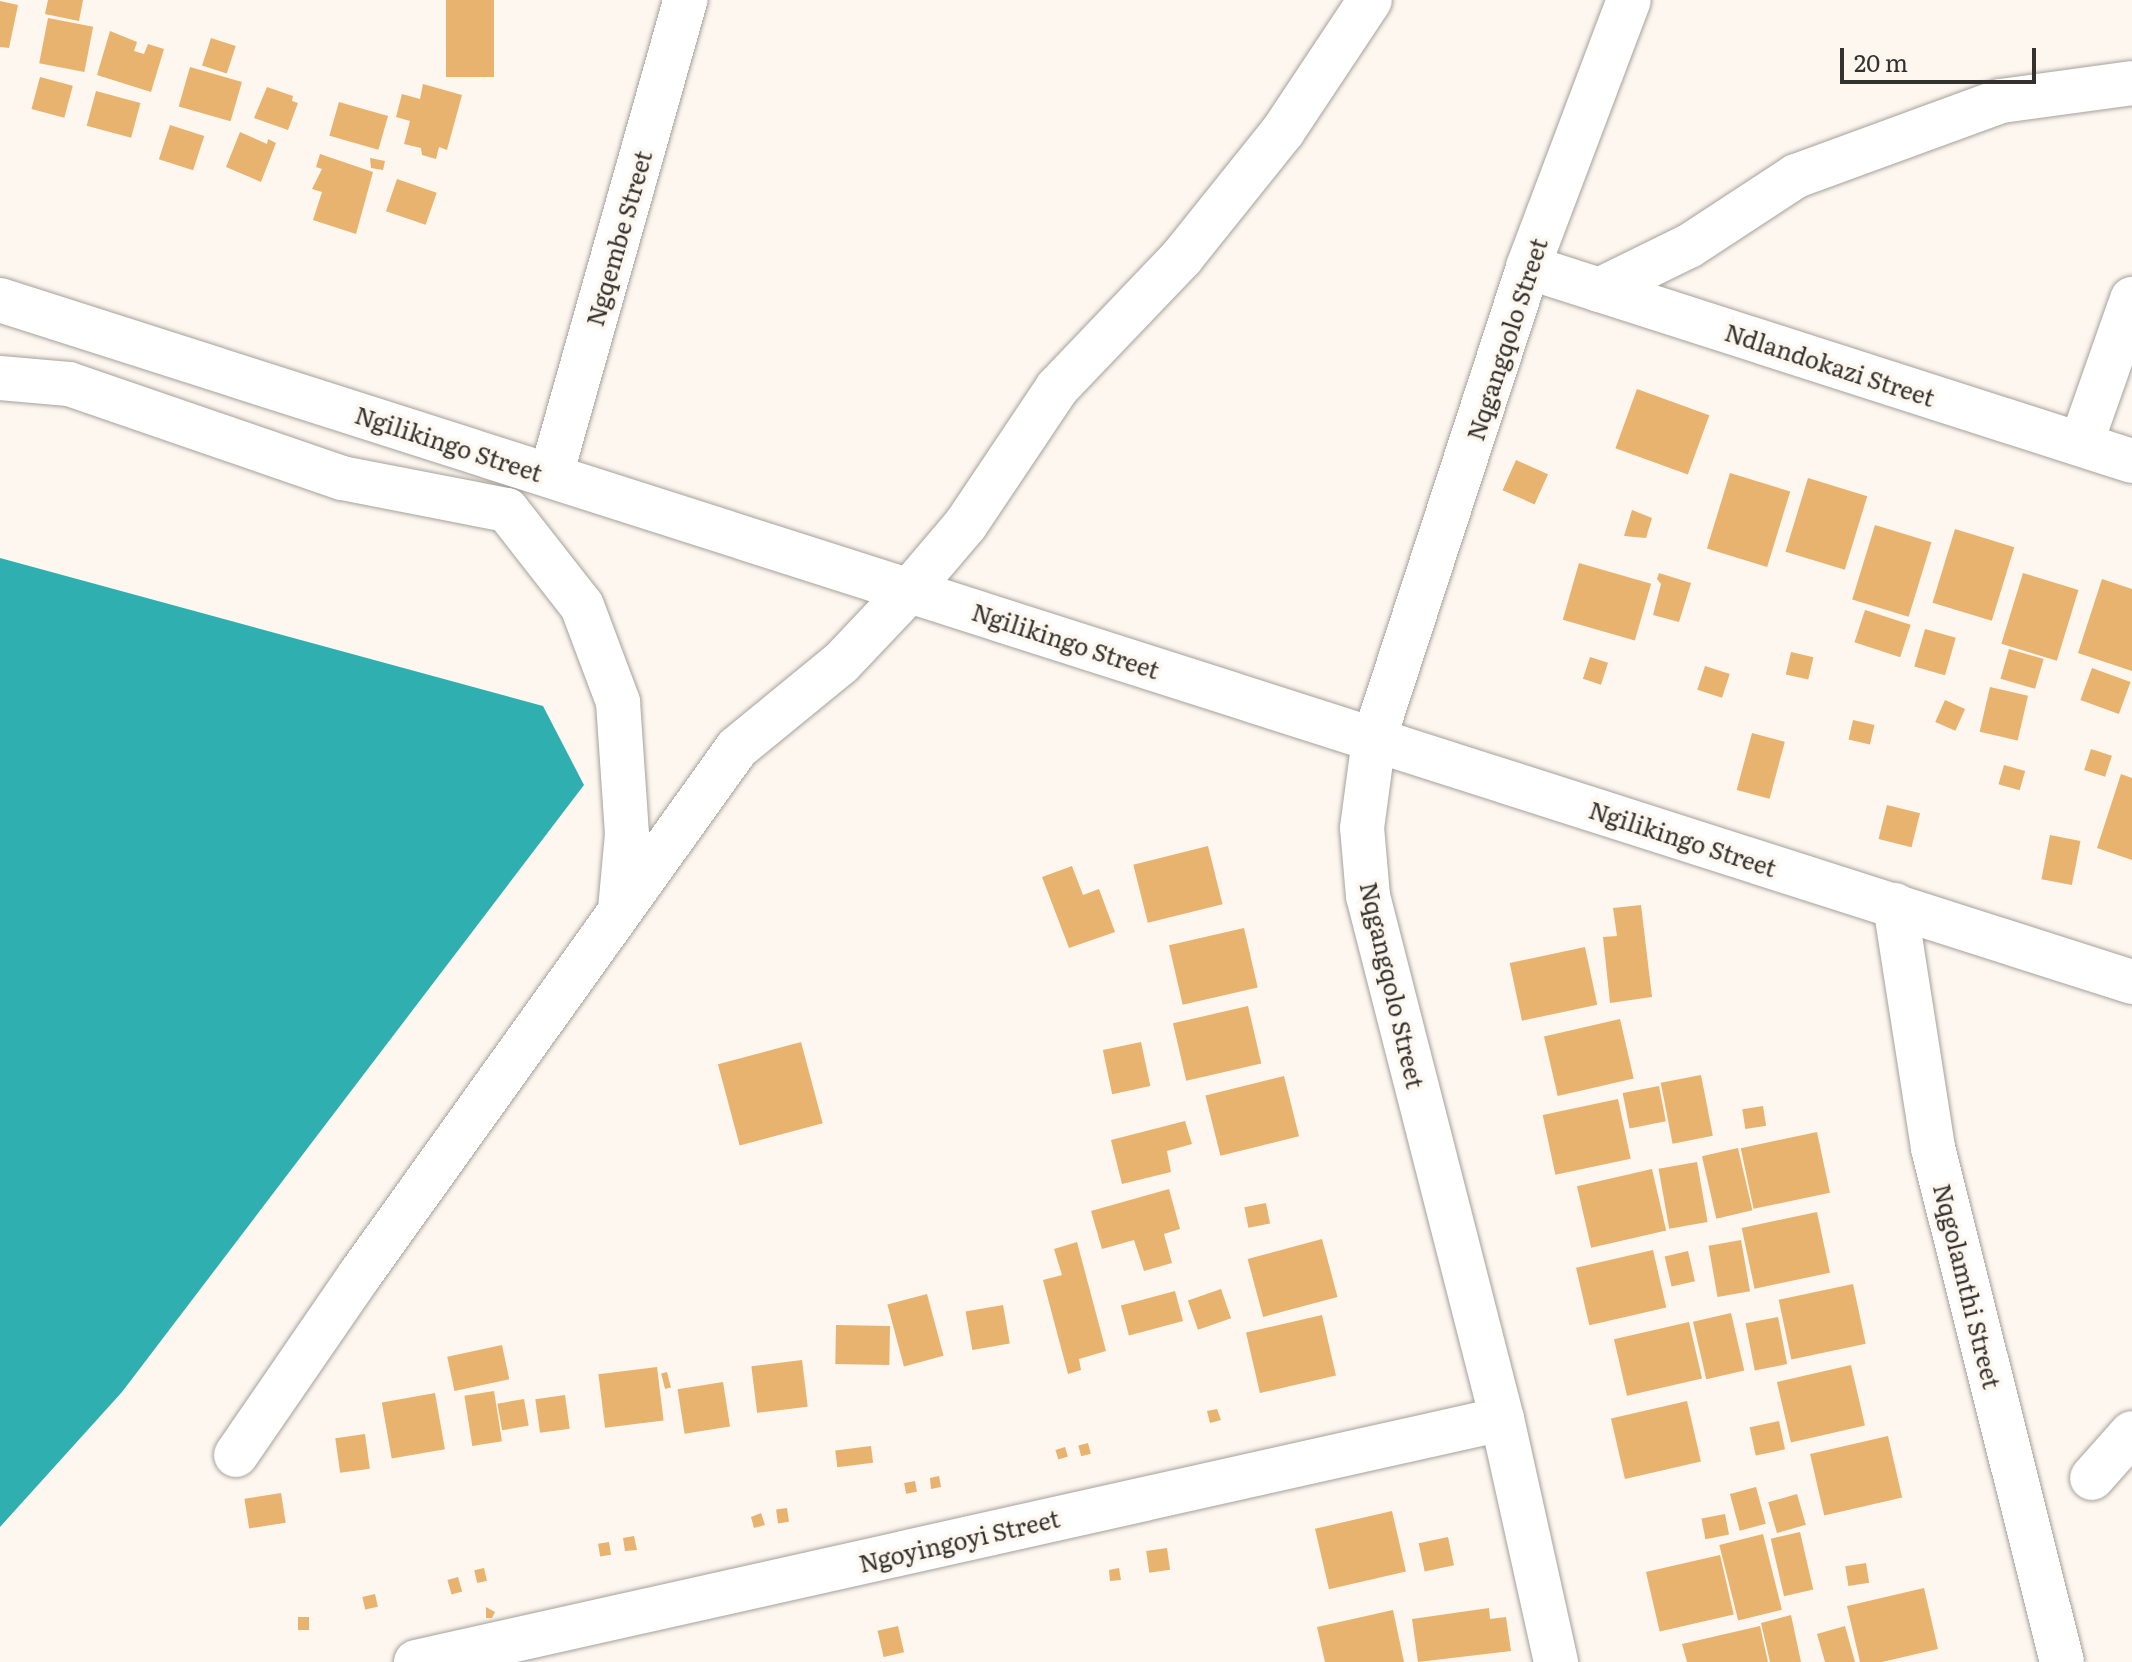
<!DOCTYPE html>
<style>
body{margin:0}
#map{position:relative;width:2132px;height:1662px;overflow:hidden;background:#fdf7f0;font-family:Literata,serif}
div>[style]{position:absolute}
.water>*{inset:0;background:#30afb1}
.building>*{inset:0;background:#e7b36e;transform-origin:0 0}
.roads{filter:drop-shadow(0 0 2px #a6a19a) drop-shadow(0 0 2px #a6a19a)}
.minor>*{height:44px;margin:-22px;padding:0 22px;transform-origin:22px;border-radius:22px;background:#fff}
span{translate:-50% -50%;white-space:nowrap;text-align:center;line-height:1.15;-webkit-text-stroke:7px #fdf7f0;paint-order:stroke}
.street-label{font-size:24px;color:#34322f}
.scale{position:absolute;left:1840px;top:48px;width:196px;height:36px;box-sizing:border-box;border:4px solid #34322f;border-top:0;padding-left:10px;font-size:24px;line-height:28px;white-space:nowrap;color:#34322f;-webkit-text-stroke:6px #fdf7f0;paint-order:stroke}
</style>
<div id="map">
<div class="water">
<div style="clip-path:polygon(0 558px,543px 706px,584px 785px,122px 1392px,0 1527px)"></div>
</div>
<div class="building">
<div style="clip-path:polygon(48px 0,83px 0,79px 21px,45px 14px)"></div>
<div style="left:446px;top:0;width:48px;height:77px"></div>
<div style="clip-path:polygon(0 1px,18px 5px,9px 48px,0 47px)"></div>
<div style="left:48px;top:18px;width:46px;height:46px;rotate:11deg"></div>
<div style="clip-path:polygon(110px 31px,137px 42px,134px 51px,144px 54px,148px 44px,164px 49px,151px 92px,97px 75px)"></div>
<div style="left:211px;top:38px;width:26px;height:29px;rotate:18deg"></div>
<div style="left:190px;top:67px;width:54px;height:41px;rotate:16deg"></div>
<div style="left:40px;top:77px;width:34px;height:33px;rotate:15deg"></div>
<div style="clip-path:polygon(423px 84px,462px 95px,447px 150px,439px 147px,436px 159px,422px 155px,421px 148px,404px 144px,410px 121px,396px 117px,402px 94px,420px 99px)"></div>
<div style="clip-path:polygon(267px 87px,293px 96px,292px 101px,298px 103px,288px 130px,254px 118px)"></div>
<div style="left:96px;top:91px;width:46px;height:36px;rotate:15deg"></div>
<div style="left:339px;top:102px;width:51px;height:35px;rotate:16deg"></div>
<div style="left:170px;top:125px;width:36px;height:36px;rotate:18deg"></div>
<div style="clip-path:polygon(240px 132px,267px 144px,268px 139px,276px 143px,261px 182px,226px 167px)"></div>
<div style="clip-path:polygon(320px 154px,373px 172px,356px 234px,313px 220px,322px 192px,312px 189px,322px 169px,316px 167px)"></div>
<div style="clip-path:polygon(370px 158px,385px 161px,383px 170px,371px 168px)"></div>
<div style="left:397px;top:179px;width:42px;height:34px;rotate:19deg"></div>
<div style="left:1637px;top:389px;width:77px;height:63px;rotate:20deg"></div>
<div style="left:1516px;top:460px;width:35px;height:33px;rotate:24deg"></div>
<div style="left:1730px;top:473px;width:63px;height:79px;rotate:17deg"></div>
<div style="left:1808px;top:478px;width:62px;height:77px;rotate:17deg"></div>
<div style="clip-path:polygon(1632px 510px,1652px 518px,1646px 538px,1624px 536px)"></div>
<div style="left:1875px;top:525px;width:59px;height:78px;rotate:17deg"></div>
<div style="left:1955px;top:529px;width:62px;height:77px;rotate:17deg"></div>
<div style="left:1579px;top:563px;width:75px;height:59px;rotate:16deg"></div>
<div style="clip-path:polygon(1659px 573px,1691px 583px,1679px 622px,1653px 615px,1661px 584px,1657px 579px)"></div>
<div style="left:2023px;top:573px;width:58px;height:74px;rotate:17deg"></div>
<div style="clip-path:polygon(2102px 579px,2132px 589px,2132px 671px,2078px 653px)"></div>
<div style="left:1865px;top:610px;width:48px;height:34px;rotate:18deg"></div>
<div style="left:1925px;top:629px;width:32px;height:39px;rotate:16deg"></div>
<div style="left:2009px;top:649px;width:36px;height:31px;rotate:16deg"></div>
<div style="left:1791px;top:652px;width:23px;height:23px;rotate:13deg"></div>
<div style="left:1590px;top:657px;width:19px;height:23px;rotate:18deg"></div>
<div style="left:1705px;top:666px;width:26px;height:25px;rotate:18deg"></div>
<div style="left:2092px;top:668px;width:41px;height:34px;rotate:20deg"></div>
<div style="left:1990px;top:687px;width:39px;height:46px;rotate:13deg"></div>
<div style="left:1945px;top:700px;width:22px;height:24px;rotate:24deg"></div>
<div style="left:1853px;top:720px;width:22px;height:20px;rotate:13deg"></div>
<div style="left:1752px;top:733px;width:34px;height:59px;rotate:15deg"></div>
<div style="left:2091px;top:749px;width:22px;height:22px;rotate:18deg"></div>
<div style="left:2004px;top:765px;width:22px;height:20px;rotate:16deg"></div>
<div style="clip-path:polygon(2121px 774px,2132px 778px,2132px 860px,2097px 848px)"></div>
<div style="left:1887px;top:805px;width:34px;height:35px;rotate:14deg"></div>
<div style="left:2050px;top:835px;width:31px;height:45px;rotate:11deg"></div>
<div style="left:1208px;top:846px;width:60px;height:77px;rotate:76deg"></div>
<div style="clip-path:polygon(1072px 866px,1083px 895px,1099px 889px,1115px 932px,1069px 948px,1042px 877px)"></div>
<div style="clip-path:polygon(1641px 905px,1652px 997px,1610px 1003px,1603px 937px,1617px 936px,1613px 908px)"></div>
<div style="left:1244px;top:928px;width:61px;height:77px;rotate:77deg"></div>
<div style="left:1585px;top:947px;width:59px;height:77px;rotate:78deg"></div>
<div style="left:1248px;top:1006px;width:59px;height:77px;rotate:77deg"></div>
<div style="left:1620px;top:1019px;width:61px;height:78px;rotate:77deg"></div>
<div style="left:801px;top:1042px;width:84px;height:86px;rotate:75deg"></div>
<div style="left:1141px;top:1042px;width:45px;height:39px;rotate:78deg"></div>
<div style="left:1701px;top:1075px;width:62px;height:41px;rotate:79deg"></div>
<div style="left:1284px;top:1076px;width:62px;height:81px;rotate:76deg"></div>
<div style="left:1659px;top:1086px;width:36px;height:37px;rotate:79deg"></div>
<div style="left:1618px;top:1099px;width:61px;height:77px;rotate:78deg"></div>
<div style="left:1763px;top:1106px;width:20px;height:21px;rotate:81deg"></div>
<div style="clip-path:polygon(1185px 1121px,1192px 1144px,1167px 1151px,1171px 1172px,1122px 1184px,1111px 1140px)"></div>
<div style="left:1817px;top:1132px;width:62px;height:78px;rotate:78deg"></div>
<div style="left:1738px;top:1148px;width:64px;height:37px;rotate:77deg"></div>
<div style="left:1697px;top:1162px;width:61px;height:39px;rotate:80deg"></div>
<div style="left:1652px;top:1169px;width:63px;height:77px;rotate:77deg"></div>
<div style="clip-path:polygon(1169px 1189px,1180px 1229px,1164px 1234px,1172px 1263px,1144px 1271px,1134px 1240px,1102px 1249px,1091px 1211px)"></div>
<div style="left:1266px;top:1203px;width:21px;height:22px;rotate:79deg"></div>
<div style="left:1817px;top:1212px;width:62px;height:77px;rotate:78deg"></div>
<div style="left:1322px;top:1239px;width:60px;height:77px;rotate:75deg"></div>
<div style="left:1741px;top:1240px;width:52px;height:33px;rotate:80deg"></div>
<div style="clip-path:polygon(1077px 1242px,1106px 1351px,1079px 1359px,1081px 1370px,1068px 1374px,1043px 1280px,1062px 1275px,1054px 1249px)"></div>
<div style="left:1653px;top:1250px;width:59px;height:79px;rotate:77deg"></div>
<div style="left:1688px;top:1251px;width:31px;height:24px;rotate:77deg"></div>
<div style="left:1853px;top:1284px;width:61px;height:76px;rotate:78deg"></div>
<div style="left:1221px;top:1289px;width:31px;height:35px;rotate:71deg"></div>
<div style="left:1175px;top:1291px;width:31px;height:56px;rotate:75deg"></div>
<div style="left:927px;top:1294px;width:64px;height:41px;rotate:75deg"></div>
<div style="left:1003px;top:1305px;width:39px;height:38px;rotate:80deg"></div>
<div style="left:1731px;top:1313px;width:59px;height:39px;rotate:77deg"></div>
<div style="left:1322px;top:1315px;width:62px;height:78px;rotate:77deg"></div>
<div style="left:1778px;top:1317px;width:48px;height:33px;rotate:79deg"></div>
<div style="left:1689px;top:1322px;width:58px;height:77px;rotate:77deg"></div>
<div style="left:836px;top:1325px;width:54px;height:39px;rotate:1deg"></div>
<div style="left:502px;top:1345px;width:35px;height:56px;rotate:78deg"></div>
<div style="left:802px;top:1360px;width:47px;height:51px;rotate:83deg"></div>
<div style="left:1851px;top:1365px;width:62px;height:76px;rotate:77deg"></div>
<div style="left:657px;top:1367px;width:54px;height:59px;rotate:83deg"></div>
<div style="left:667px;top:1372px;width:16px;height:6px;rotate:76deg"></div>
<div style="left:723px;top:1382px;width:45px;height:46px;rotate:81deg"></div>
<div style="left:494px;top:1391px;width:51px;height:30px;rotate:81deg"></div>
<div style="left:435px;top:1393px;width:57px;height:54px;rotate:80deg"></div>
<div style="left:565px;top:1395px;width:34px;height:30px;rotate:82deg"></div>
<div style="left:524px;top:1399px;width:27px;height:27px;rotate:80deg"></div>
<div style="left:1687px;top:1401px;width:62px;height:78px;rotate:77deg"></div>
<div style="clip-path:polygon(1217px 1409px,1221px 1420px,1210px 1423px,1207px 1411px)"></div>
<div style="left:1779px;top:1421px;width:29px;height:30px;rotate:78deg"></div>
<div style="left:365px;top:1434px;width:35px;height:30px;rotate:82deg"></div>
<div style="left:1888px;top:1436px;width:63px;height:80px;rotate:77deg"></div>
<div style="left:1088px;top:1443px;width:11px;height:10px;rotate:75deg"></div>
<div style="left:871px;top:1446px;width:17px;height:36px;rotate:83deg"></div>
<div style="left:1065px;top:1447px;width:10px;height:10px;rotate:73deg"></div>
<div style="clip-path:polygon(939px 1476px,941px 1487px,931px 1489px,930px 1478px)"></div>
<div style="left:915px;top:1481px;width:11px;height:11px;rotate:80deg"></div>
<div style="left:1756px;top:1487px;width:38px;height:27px;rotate:75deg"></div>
<div style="left:281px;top:1493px;width:30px;height:37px;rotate:81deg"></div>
<div style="left:1797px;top:1494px;width:32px;height:30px;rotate:74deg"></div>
<div style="left:787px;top:1508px;width:14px;height:11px;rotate:82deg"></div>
<div style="left:1392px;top:1511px;width:62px;height:79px;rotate:77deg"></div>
<div style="clip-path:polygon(761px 1513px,765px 1525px,754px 1528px,751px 1517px)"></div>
<div style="left:1725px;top:1514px;width:21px;height:24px;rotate:79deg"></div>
<div style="left:1800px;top:1532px;width:59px;height:30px;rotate:77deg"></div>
<div style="left:1763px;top:1534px;width:78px;height:45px;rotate:76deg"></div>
<div style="clip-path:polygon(634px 1536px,637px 1550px,625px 1551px,623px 1538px)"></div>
<div style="left:1448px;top:1537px;width:29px;height:30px;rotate:78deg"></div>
<div style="left:609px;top:1542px;width:13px;height:11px;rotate:81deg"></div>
<div style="left:1167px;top:1548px;width:22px;height:21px;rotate:82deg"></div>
<div style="left:1720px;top:1555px;width:61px;height:76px;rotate:77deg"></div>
<div style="left:1866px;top:1563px;width:20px;height:21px;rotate:81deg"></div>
<div style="left:484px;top:1568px;width:13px;height:10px;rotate:77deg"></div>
<div style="clip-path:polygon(1119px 1568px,1121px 1580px,1110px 1581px,1109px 1570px)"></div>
<div style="left:458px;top:1577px;width:15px;height:11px;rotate:74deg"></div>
<div style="clip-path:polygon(1924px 1588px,1938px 1649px,1882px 1662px,1860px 1662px,1847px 1606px)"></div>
<div style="left:375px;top:1594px;width:13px;height:13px;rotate:77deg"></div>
<div style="clip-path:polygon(486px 1607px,495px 1612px,492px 1618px,486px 1618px)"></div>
<div style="clip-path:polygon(1489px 1608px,1490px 1619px,1506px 1617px,1511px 1651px,1418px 1662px,1412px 1619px)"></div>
<div style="clip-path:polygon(1393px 1610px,1404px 1662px,1325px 1662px,1317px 1627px)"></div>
<div style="clip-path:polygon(1791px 1615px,1801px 1662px,1770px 1662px,1761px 1623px)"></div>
<div style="left:298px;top:1617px;width:11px;height:13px"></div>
<div style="left:898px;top:1626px;width:27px;height:21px;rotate:77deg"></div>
<div style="clip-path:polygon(1760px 1626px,1768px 1662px,1687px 1662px,1682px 1644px)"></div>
<div style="clip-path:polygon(1845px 1626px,1855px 1662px,1825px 1662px,1817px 1634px)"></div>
</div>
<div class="roads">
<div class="minor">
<div style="left:1528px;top:267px;width:634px;rotate:17.81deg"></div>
<div style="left:1599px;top:290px;width:100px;rotate:-26.1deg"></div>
<div style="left:1689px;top:246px;width:128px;rotate:-33.2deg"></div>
<div style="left:1796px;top:176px;width:218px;rotate:-20.1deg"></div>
<div style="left:2001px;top:101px;width:132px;rotate:-7.8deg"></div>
<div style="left:0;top:300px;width:2238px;rotate:17.74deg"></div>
<div style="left:0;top:378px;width:69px;rotate:5deg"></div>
<div style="left:69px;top:384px;width:289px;rotate:19deg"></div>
<div style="left:342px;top:478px;width:168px;rotate:11deg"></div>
<div style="left:507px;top:510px;width:122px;rotate:52deg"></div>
<div style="left:582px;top:606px;width:103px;rotate:69.4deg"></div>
<div style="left:618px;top:702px;width:132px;rotate:86.1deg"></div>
<div style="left:627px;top:834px;width:75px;rotate:95.3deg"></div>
<div style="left:2081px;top:444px;width:154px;rotate:-70.6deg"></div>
<div style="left:551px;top:475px;width:494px;rotate:-74.2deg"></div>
<div style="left:1895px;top:905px;width:246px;rotate:81.1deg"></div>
<div style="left:1933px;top:1148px;width:530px;rotate:75.91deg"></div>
<div style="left:236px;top:1455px;width:217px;rotate:-55.5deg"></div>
<div style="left:359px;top:1276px;width:649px;rotate:-54.4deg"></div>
<div style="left:737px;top:748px;width:134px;rotate:-39.3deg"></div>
<div style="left:841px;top:663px;width:100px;rotate:-46.6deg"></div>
<div style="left:910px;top:590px;width:87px;rotate:-49.7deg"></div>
<div style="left:966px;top:524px;width:164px;rotate:-56.2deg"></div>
<div style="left:1057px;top:388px;width:181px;rotate:-46.3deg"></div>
<div style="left:1182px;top:257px;width:161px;rotate:-51.3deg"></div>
<div style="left:1283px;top:131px;width:157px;rotate:-56.4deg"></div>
<div style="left:2092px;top:1478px;width:60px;rotate:-48.4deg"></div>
<div style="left:416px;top:1662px;width:1113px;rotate:-12.61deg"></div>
<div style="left:1556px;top:1662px;width:249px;rotate:-102.5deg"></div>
<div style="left:1502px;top:1419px;width:540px;rotate:-104.37deg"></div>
<div style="left:1368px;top:896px;width:68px;rotate:-95deg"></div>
<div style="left:1362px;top:828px;width:90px;rotate:-82.3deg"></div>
<div style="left:1374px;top:739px;width:496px;rotate:-71.9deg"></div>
<div style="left:1528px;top:267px;width:285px;rotate:-69.3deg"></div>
</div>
</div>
<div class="street-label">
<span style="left:618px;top:238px;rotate:-74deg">Ngqembe Street</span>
<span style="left:1506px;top:339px;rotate:-72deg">Nqgangqolo Street</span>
<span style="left:1830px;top:364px;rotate:18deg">Ndlandokazi Street</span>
<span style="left:449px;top:443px;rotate:18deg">Ngilikingo Street</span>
<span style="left:1066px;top:640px;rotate:18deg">Ngilikingo Street</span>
<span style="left:1683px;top:838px;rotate:18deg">Ngilikingo Street</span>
<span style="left:1393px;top:985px;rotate:77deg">Nqgangqolo Street</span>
<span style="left:1968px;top:1286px;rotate:76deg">Nqgolamthi Street</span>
<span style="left:959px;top:1540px;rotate:-13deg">Ngoyingoyi Street</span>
</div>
<div class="scale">20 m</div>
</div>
